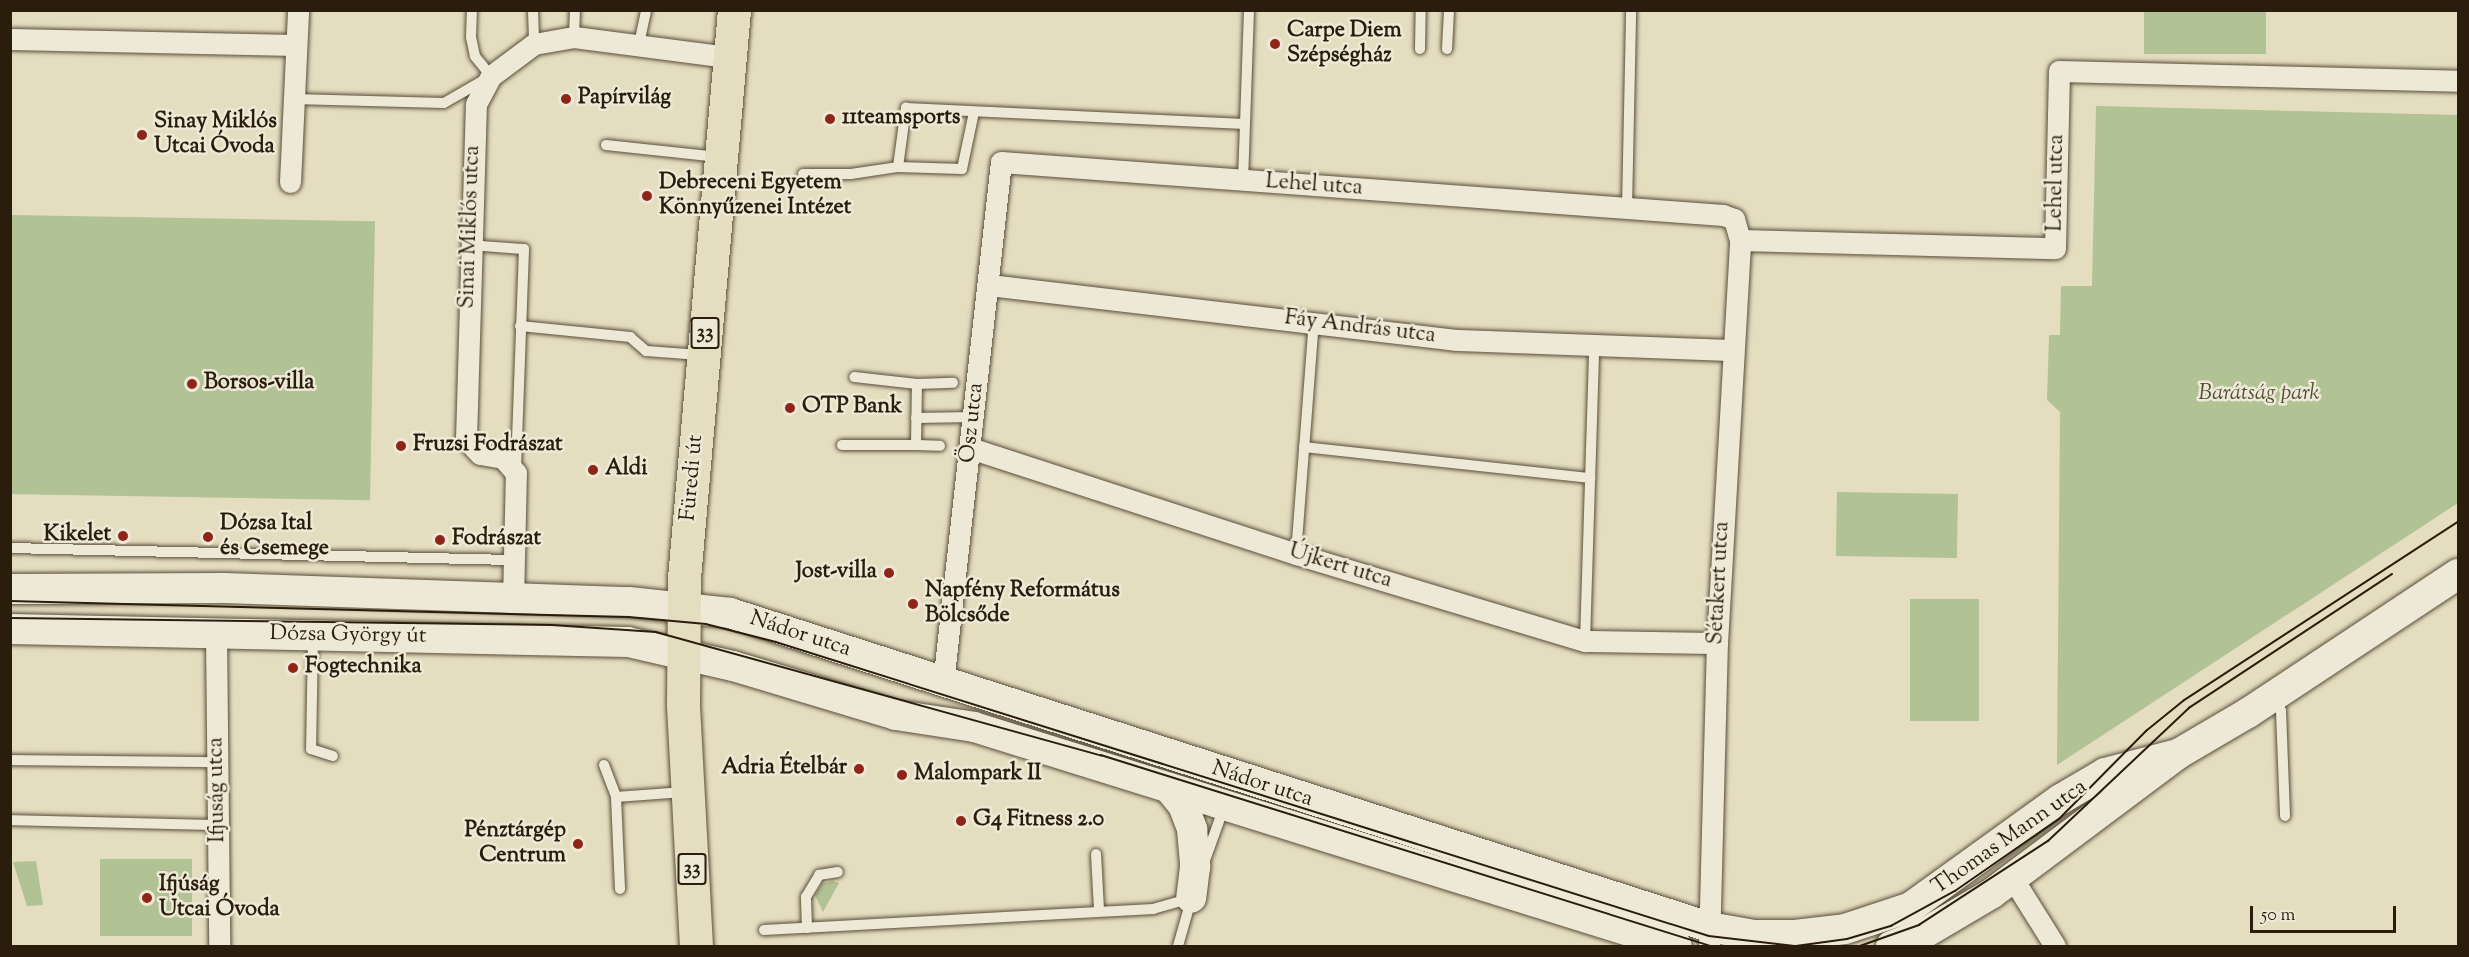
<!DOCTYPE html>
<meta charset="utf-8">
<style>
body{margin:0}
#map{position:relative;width:2469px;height:957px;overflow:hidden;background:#e5ddc0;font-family:"Sorts Mill Goudy",serif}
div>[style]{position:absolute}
.green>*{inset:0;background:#b1c295;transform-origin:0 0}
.roads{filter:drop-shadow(0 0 2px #594d39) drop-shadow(0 0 2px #594d39)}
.lane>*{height:10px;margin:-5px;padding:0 5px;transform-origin:5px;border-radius:5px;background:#eee9d6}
.street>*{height:21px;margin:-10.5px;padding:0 10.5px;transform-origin:10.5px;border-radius:10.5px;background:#eee9d6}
.secondary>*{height:30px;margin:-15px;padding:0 15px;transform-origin:15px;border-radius:15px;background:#eee9d6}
.primary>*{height:33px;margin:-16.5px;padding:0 16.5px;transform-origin:16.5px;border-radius:16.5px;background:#e5ddc0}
.tram>*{height:1.5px;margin:-0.75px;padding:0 0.75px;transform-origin:0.75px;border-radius:0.75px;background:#2a1d0c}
.dots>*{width:16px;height:16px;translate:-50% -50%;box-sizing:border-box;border:3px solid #eee9d6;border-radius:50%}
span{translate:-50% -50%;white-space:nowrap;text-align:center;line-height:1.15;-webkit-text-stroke:5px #eee9d6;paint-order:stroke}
.shield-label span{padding:2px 4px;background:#eee9d6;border:2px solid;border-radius:4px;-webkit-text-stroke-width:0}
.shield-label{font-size:21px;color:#2a1d0c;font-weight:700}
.poi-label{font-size:22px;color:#2a1d0c;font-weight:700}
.left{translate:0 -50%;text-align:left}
.right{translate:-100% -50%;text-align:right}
.street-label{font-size:22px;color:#2a1d0c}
.park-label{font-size:22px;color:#524f35;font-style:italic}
.frame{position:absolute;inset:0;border:12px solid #2a1d0c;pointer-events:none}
.scale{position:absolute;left:2250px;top:906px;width:146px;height:27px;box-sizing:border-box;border:3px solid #2a1d0c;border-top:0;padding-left:8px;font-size:18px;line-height:21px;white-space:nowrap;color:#2a1d0c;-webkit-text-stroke:4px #eee9d6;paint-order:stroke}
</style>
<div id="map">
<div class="green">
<div style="left:2144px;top:11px;width:122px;height:43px"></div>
<div style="clip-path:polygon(2096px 106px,2458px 115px,2458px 503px,2057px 765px,2060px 412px,2047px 400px,2049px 335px,2060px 335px,2061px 286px,2092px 286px)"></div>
<div style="left:11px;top:215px;width:364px;height:279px;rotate:1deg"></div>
<div style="left:1837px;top:492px;width:121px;height:64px;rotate:1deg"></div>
<div style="left:1979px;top:599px;width:122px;height:69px;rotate:90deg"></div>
<div style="left:100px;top:859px;width:92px;height:77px"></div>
<div style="clip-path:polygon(36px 861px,43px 905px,27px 906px,13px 862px)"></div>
<div style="clip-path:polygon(833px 881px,839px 883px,823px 912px,815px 895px,822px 884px)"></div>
</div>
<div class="roads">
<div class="lane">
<div style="left:533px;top:10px;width:34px;rotate:88deg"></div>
<div style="left:574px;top:37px;width:27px;rotate:-88deg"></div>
<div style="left:639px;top:44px;width:35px;rotate:-78deg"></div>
<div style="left:1420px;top:49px;width:39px;rotate:-89deg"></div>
<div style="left:1447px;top:49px;width:39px;rotate:-87deg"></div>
<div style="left:293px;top:99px;width:151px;rotate:1.5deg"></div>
<div style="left:444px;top:103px;width:54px;rotate:-29.9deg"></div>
<div style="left:491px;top:76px;width:26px;rotate:-129deg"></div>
<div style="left:475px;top:56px;width:19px;rotate:-102deg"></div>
<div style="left:471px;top:37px;width:27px;rotate:-88deg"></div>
<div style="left:606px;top:145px;width:113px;rotate:6.1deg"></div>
<div style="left:898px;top:167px;width:64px;rotate:1.8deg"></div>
<div style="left:962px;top:169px;width:58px;rotate:-78.1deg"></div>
<div style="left:803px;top:174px;width:48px"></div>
<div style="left:851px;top:174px;width:48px;rotate:-8.5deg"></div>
<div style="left:898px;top:167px;width:60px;rotate:-82.3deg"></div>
<div style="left:906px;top:108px;width:339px;rotate:2.7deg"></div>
<div style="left:1245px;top:124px;width:114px;rotate:-88deg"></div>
<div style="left:1243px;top:181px;width:57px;rotate:-88deg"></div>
<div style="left:1627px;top:208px;width:198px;rotate:-88.8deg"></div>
<div style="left:469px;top:245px;width:55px;rotate:4.2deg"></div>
<div style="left:524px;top:249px;width:221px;rotate:92.1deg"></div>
<div style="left:520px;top:326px;width:111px;rotate:5.7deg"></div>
<div style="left:630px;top:337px;width:21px;rotate:41deg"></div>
<div style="left:646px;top:351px;width:54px;rotate:4.2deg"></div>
<div style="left:917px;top:384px;width:36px;rotate:-2deg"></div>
<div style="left:916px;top:418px;width:57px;rotate:-1deg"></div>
<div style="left:842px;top:445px;width:74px"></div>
<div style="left:916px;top:445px;width:61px;rotate:-89.1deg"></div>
<div style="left:917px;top:384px;width:63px;rotate:-173.7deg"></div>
<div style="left:916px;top:445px;width:24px;rotate:2deg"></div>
<div style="left:1304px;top:447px;width:288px;rotate:6.2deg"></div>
<div style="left:10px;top:548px;width:503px;rotate:1.37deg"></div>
<div style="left:1296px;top:554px;width:233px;rotate:-85.6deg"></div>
<div style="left:313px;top:638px;width:111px;rotate:91deg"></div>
<div style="left:311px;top:749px;width:23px;rotate:18deg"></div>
<div style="left:1585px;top:641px;width:293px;rotate:-88.2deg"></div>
<div style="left:2275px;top:699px;width:13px;rotate:63deg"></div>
<div style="left:2281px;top:711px;width:105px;rotate:87.8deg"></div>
<div style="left:10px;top:760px;width:208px;rotate:0.6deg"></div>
<div style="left:604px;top:765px;width:34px;rotate:69deg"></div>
<div style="left:616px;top:797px;width:92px;rotate:87.5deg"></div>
<div style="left:616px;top:797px;width:68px;rotate:-4.2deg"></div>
<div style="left:10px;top:820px;width:208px;rotate:1.4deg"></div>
<div style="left:1096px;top:854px;width:56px;rotate:86.9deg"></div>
<div style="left:1204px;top:863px;width:59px;rotate:-70.3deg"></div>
<div style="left:807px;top:928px;width:31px;rotate:-92deg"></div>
<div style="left:806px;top:897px;width:26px;rotate:-59deg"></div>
<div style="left:819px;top:875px;width:19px;rotate:-9deg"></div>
<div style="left:764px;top:930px;width:390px;rotate:-3.1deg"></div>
<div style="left:1153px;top:909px;width:40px;rotate:-16deg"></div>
<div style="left:1178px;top:946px;width:48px;rotate:-74.2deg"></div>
</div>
<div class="street">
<div style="left:10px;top:39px;width:286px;rotate:1.2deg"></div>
<div style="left:290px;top:182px;width:172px;rotate:-87.3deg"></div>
<div style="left:989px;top:285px;width:470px;rotate:6.7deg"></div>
<div style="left:1456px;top:340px;width:277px;rotate:2.1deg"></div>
<div style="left:970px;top:448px;width:343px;rotate:18deg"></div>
<div style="left:1296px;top:554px;width:302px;rotate:16.8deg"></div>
<div style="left:1585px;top:641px;width:132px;rotate:0.9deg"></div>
<div style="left:513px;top:601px;width:128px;rotate:-88.7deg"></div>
<div style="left:516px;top:473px;width:20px;rotate:-131deg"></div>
<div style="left:503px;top:458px;width:23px;rotate:-170deg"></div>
<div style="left:480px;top:454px;width:21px;rotate:-133deg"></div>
<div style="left:466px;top:439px;width:335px;rotate:-88.3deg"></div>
<div style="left:476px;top:104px;width:32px;rotate:-62deg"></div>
<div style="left:491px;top:76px;width:54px;rotate:-36.7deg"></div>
<div style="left:534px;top:44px;width:41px;rotate:-9.9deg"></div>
<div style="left:574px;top:37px;width:155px;rotate:7.4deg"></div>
<div style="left:216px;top:634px;width:312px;rotate:89.4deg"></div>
<div style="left:943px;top:684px;width:525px;rotate:-83.66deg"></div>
<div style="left:1001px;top:162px;width:724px;rotate:4.2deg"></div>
<div style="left:1723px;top:215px;width:12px;rotate:20deg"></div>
<div style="left:1734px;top:219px;width:22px;rotate:74deg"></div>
<div style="left:1740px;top:240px;width:315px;rotate:1.5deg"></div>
<div style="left:2055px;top:248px;width:177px;rotate:-88.7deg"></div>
<div style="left:2059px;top:71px;width:399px;rotate:1.4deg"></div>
<div style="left:2013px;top:879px;width:79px;rotate:57.9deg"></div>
<div style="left:1709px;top:946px;width:303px;rotate:-88.5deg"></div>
<div style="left:1717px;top:643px;width:404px;rotate:-86.7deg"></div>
</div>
<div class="secondary">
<div style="left:10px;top:589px;width:214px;rotate:-0.3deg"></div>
<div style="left:224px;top:588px;width:405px;rotate:2deg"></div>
<div style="left:629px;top:602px;width:102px;rotate:6.2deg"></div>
<div style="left:730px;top:613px;width:1028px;rotate:17.78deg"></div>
<div style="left:1709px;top:927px;width:46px;rotate:10.1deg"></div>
<div style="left:1754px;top:935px;width:41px"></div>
<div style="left:1795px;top:935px;width:50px;rotate:-6.8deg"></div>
<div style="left:1845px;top:929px;width:70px;rotate:-18.4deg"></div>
<div style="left:1911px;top:907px;width:185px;rotate:-35.8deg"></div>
<div style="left:2061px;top:799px;width:51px;rotate:-30.6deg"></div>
<div style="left:2105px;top:773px;width:75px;rotate:-14.6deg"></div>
<div style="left:10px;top:629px;width:618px;rotate:1.21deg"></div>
<div style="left:628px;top:642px;width:108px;rotate:12.9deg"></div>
<div style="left:733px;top:666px;width:170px;rotate:16.7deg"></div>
<div style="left:896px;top:715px;width:79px;rotate:8.7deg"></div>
<div style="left:974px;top:727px;width:736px;rotate:17.3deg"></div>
<div style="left:1169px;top:788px;width:22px;rotate:51deg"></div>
<div style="left:1183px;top:805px;width:26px;rotate:69deg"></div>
<div style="left:1192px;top:829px;width:38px;rotate:85deg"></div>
<div style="left:1195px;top:867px;width:31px;rotate:97deg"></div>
<div style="left:1891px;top:946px;width:34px;rotate:-21deg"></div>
<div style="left:1923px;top:934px;width:79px;rotate:-30.5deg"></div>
<div style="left:1991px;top:894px;width:234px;rotate:-36.8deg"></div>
<div style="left:2178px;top:754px;width:81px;rotate:-30.4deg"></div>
<div style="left:2248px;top:713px;width:252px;rotate:-33.5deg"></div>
</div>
<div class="primary">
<div style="left:696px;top:946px;width:242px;rotate:-93.1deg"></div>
<div style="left:683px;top:704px;width:126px;rotate:-89.5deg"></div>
<div style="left:684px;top:578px;width:570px;rotate:-84.97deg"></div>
</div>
</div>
<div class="tram">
<div style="left:10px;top:601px;width:619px;rotate:1.48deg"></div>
<div style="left:629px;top:617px;width:77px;rotate:5.2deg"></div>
<div style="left:706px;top:624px;width:72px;rotate:14.4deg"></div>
<div style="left:776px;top:642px;width:978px;rotate:17.49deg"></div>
<div style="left:1709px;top:936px;width:88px;rotate:6.6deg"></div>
<div style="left:1796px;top:946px;width:51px;rotate:-7.8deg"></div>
<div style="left:1847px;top:939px;width:46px;rotate:-16.5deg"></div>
<div style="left:1891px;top:926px;width:73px;rotate:-28.7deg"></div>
<div style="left:1955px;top:891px;width:126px;rotate:-34.7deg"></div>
<div style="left:2059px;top:819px;width:124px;rotate:-45.3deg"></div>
<div style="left:2146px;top:731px;width:48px;rotate:-39deg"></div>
<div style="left:2183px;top:701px;width:328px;rotate:-33.1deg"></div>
<div style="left:10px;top:618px;width:542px;rotate:0.74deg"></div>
<div style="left:552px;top:625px;width:104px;rotate:3.9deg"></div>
<div style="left:656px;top:632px;width:462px;rotate:15.5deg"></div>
<div style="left:1101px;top:755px;width:639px;rotate:17.39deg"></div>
<div style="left:1860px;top:946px;width:63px;rotate:-19.6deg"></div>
<div style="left:1919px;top:925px;width:154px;rotate:-33.1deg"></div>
<div style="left:2048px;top:841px;width:194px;rotate:-43.3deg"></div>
<div style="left:2189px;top:708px;width:243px;rotate:-33.4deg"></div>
</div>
<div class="dots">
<div style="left:1275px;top:44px;background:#8f2418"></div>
<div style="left:566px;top:99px;background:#8f2418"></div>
<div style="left:830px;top:119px;background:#8f2418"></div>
<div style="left:142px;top:135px;background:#8f2418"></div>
<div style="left:647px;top:196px;background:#8f2418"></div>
<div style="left:192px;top:384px;background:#8f2418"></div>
<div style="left:790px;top:408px;background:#8f2418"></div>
<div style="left:401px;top:446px;background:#8f2418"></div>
<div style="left:593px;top:470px;background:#8f2418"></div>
<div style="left:123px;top:536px;background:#8f2418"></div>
<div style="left:208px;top:537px;background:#8f2418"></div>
<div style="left:440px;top:540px;background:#8f2418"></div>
<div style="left:889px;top:573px;background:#8f2418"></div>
<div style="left:913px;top:604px;background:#8f2418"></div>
<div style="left:293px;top:668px;background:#8f2418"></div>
<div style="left:859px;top:769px;background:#8f2418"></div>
<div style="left:902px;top:775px;background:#8f2418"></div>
<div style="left:961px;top:821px;background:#8f2418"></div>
<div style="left:578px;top:844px;background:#8f2418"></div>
<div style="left:147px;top:898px;background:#8f2418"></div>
</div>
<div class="shield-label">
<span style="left:705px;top:333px">33</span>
<span style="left:692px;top:869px">33</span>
</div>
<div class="poi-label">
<span class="left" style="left:1287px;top:44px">Carpe Diem<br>Szépségház</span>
<span class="left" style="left:578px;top:99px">Papírvilág</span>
<span class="left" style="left:842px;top:119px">11teamsports</span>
<span class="left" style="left:154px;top:135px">Sinay Miklós<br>Utcai Óvoda</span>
<span class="left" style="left:659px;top:196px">Debreceni Egyetem<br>Könnyűzenei Intézet</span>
<span class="left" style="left:204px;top:384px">Borsos-villa</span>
<span class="left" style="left:802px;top:408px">OTP Bank</span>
<span class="left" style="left:413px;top:446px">Fruzsi Fodrászat</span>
<span class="left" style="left:605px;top:470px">Aldi</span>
<span class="left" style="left:220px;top:537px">Dózsa Ital<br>és Csemege</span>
<span class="right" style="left:111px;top:536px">Kikelet</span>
<span class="left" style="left:452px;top:540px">Fodrászat</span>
<span class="right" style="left:877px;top:573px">Jost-villa</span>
<span class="left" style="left:925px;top:604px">Napfény Református<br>Bölcsőde</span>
<span class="left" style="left:305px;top:668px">Fogtechnika</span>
<span class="right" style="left:847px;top:769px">Adria Ételbár</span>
<span class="left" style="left:914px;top:775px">Malompark II</span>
<span class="left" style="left:973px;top:821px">G4 Fitness 2.0</span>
<span class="right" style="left:566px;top:844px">Pénztárgép<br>Centrum</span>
<span class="left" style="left:159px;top:898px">Ifjúság<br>Utcai Óvoda</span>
</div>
<div class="street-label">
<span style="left:2057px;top:183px;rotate:-89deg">Lehel utca</span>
<span style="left:1314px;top:186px;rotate:4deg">Lehel utca</span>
<span style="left:471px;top:227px;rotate:-88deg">Sinai Miklós utca</span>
<span style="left:1360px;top:328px;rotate:7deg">Fáy András utca</span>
<span style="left:973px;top:423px;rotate:-84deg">Ösz utca</span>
<span style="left:693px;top:478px;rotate:-85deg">Füredi út</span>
<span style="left:1340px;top:567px;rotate:17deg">Újkert utca</span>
<span style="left:1720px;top:583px;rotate:-87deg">Sétakert utca</span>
<span style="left:800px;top:635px;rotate:18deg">Nádor utca</span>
<span style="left:348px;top:636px;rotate:1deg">Dózsa György út</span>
<span style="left:1262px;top:785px;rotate:18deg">Nádor utca</span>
<span style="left:218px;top:790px;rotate:-91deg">Ifjuság utca</span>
<span style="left:2010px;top:838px;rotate:-35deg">Thomas Mann utca</span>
</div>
<div class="park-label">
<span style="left:2259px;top:395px">Barátság park</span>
</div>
<div class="frame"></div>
<div class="scale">50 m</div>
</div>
